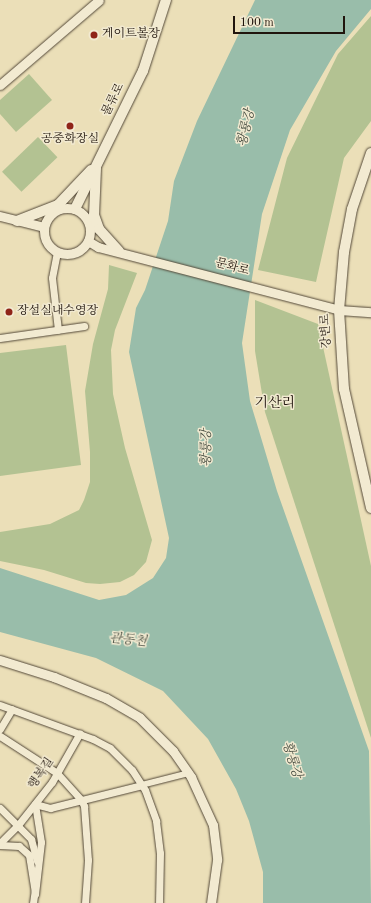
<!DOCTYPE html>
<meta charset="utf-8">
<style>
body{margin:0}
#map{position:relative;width:371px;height:903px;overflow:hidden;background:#ebdfb8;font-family:"Old Standard TT","Noto Serif KR",serif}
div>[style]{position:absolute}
.green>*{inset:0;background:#b3c292;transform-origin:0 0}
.water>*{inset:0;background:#99bdaa}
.roads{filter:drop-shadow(0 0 1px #534838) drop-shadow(0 0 1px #534838)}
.pedestrian>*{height:5.5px;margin:-2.75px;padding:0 2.75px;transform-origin:2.75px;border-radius:2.75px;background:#f2ead1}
.minor>*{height:7px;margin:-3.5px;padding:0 3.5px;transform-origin:3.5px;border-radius:3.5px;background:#f2ead1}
.tertiary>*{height:9px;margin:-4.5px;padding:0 4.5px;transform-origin:4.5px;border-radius:4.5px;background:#f2ead1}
.tertiary>.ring{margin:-4.5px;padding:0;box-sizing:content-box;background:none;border:9px solid #f2ead1;border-radius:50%}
.secondary>*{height:10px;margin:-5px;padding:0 5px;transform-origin:5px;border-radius:5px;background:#f2ead1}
.dots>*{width:11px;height:11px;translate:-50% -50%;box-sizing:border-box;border:2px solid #f2ead1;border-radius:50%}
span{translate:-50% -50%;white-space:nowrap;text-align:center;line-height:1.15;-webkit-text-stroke:3px #f2ead1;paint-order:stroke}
.poi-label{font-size:12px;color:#20150d}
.left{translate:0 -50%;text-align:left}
.street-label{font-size:12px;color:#20150d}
.water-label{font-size:13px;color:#4a5044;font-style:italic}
.quarter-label{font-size:14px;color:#20150d}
.scale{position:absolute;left:233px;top:16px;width:112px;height:18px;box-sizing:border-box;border:2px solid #20150d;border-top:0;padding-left:5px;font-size:12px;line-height:14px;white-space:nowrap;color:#20150d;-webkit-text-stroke:3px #f2ead1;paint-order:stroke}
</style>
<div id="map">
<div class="green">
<div style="clip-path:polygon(371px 16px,371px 121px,344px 158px,316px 282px,258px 270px,287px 158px,338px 54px)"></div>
<div style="clip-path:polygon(29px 74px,52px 100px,16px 132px,0 114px,0 100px)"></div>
<div style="left:38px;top:137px;width:28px;height:50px;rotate:46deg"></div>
<div style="clip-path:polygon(109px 265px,137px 273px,115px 330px,111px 350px,113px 394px,125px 448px,152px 540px,146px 562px,134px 575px,120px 582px,100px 584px,86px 583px,44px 570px,0 561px,0 532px,50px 524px,79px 510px,84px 500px,90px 482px,90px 452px,85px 391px,93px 344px,108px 289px)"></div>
<div style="clip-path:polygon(255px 300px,318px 324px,371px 566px,371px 738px,265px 412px,255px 351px)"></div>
<div style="clip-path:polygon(66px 345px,81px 465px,0 476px,0 353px)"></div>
</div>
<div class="water">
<div style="clip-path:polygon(255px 0,371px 0,371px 9px,336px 51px,290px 130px,262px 214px,242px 343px,250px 401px,277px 491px,369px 751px,371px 903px,263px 903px,263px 872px,249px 821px,236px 789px,208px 739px,163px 691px,96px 658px,0 632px,0 568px,99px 600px,126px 595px,153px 578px,166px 558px,169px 538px,129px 352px,136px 308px,145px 290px,168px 221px,174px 181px,197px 121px)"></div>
</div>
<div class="roads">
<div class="pedestrian">
<div style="left:142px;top:785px;width:49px;rotate:-14.3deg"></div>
</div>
<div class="minor">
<div style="left:57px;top:252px;width:26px;rotate:101deg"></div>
<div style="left:52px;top:278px;width:52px;rotate:83.4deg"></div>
<div style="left:0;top:338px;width:85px;rotate:-8.1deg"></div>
<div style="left:0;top:705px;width:99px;rotate:20.1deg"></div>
<div style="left:93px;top:739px;width:19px;rotate:28deg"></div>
<div style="left:110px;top:748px;width:31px;rotate:45deg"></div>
<div style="left:132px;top:770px;width:24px;rotate:57deg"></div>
<div style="left:145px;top:790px;width:33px;rotate:70deg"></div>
<div style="left:156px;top:821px;width:32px;rotate:83deg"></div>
<div style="left:160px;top:853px;width:50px;rotate:91.1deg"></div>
<div style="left:0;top:729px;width:23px;rotate:-59deg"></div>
<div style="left:0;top:736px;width:68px;rotate:33deg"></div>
<div style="left:57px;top:773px;width:36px;rotate:48deg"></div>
<div style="left:81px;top:800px;width:7px;rotate:63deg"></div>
<div style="left:84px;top:806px;width:54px;rotate:85.8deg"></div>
<div style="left:88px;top:860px;width:43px;rotate:94deg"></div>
<div style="left:35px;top:804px;width:16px;rotate:15deg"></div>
<div style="left:50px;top:808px;width:95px;rotate:-14deg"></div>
<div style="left:0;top:808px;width:44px;rotate:45deg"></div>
<div style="left:31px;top:839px;width:23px;rotate:75deg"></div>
<div style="left:0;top:843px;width:25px;rotate:-45deg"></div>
<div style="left:18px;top:825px;width:55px;rotate:-51.7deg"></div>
<div style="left:52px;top:782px;width:56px;rotate:-60.3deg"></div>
<div style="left:0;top:845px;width:19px;rotate:3deg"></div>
<div style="left:19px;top:846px;width:13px;rotate:42deg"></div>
<div style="left:29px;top:855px;width:39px;rotate:81deg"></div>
<div style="left:35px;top:894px;width:52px;rotate:-83.4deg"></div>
<div style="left:41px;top:842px;width:38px;rotate:-99deg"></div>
<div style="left:33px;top:903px;width:14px;rotate:-82deg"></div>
</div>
<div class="tertiary">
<div style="left:0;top:85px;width:130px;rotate:-40.6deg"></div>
<div class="ring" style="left:44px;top:208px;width:37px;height:37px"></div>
<div style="left:0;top:216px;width:45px;rotate:14deg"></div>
<div style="left:88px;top:241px;width:12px;rotate:31deg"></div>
<div style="left:98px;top:247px;width:249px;rotate:14.6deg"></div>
<div style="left:339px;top:310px;width:32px;rotate:4deg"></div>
<div style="left:0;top:660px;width:57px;rotate:17.5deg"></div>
<div style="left:54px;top:677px;width:56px;rotate:22deg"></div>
<div style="left:106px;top:698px;width:39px;rotate:30deg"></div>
<div style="left:140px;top:718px;width:47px;rotate:45deg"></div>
<div style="left:173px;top:751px;width:32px;rotate:55deg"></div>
<div style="left:191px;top:777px;width:53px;rotate:65.4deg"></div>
<div style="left:213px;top:825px;width:35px;rotate:83deg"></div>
<div style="left:217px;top:860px;width:43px;rotate:97.9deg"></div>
</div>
<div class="secondary">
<div style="left:371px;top:153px;width:59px;rotate:108.7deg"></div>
<div style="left:352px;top:209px;width:44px;rotate:100.5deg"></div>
<div style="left:344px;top:252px;width:58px;rotate:94.9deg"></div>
<div style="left:339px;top:310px;width:79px;rotate:86.4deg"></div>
<div style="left:344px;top:389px;width:122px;rotate:77.2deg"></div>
<div style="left:96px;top:168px;width:47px;rotate:92.4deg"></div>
<div style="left:94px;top:215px;width:15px;rotate:70deg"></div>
<div style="left:99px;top:229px;width:30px;rotate:48deg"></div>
<div style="left:75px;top:209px;width:154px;rotate:-63.8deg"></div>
<div style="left:143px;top:71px;width:75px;rotate:-72.1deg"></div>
<div style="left:17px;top:221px;width:44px;rotate:-21.3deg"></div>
<div style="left:58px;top:205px;width:48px;rotate:-46.7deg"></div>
</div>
</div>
<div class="dots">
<div style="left:94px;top:35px;background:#8f2418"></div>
<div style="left:70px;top:126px;background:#8f2418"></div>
<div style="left:9px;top:312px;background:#8f2418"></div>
</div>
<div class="poi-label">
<span class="left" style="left:102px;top:35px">게이트볼장</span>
<span style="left:70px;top:140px">공중화장실</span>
<span class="left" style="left:17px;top:312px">장설실내수영장</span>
</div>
<div class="street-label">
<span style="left:114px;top:100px;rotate:-64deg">물류로</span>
<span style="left:232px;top:268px;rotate:15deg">문화로</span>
<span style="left:327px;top:331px;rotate:-93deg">강변로</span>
<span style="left:42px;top:774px;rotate:-56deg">행복길</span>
</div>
<div class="water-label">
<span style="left:247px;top:128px;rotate:-77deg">황룡강</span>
<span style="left:207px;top:448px;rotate:-90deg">황룡강</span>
<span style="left:128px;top:641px;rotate:6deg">관동천</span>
<span style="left:291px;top:760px;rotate:73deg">황룡강</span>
</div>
<div class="quarter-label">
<span style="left:275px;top:403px">기산리</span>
</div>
<div class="scale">100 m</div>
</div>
